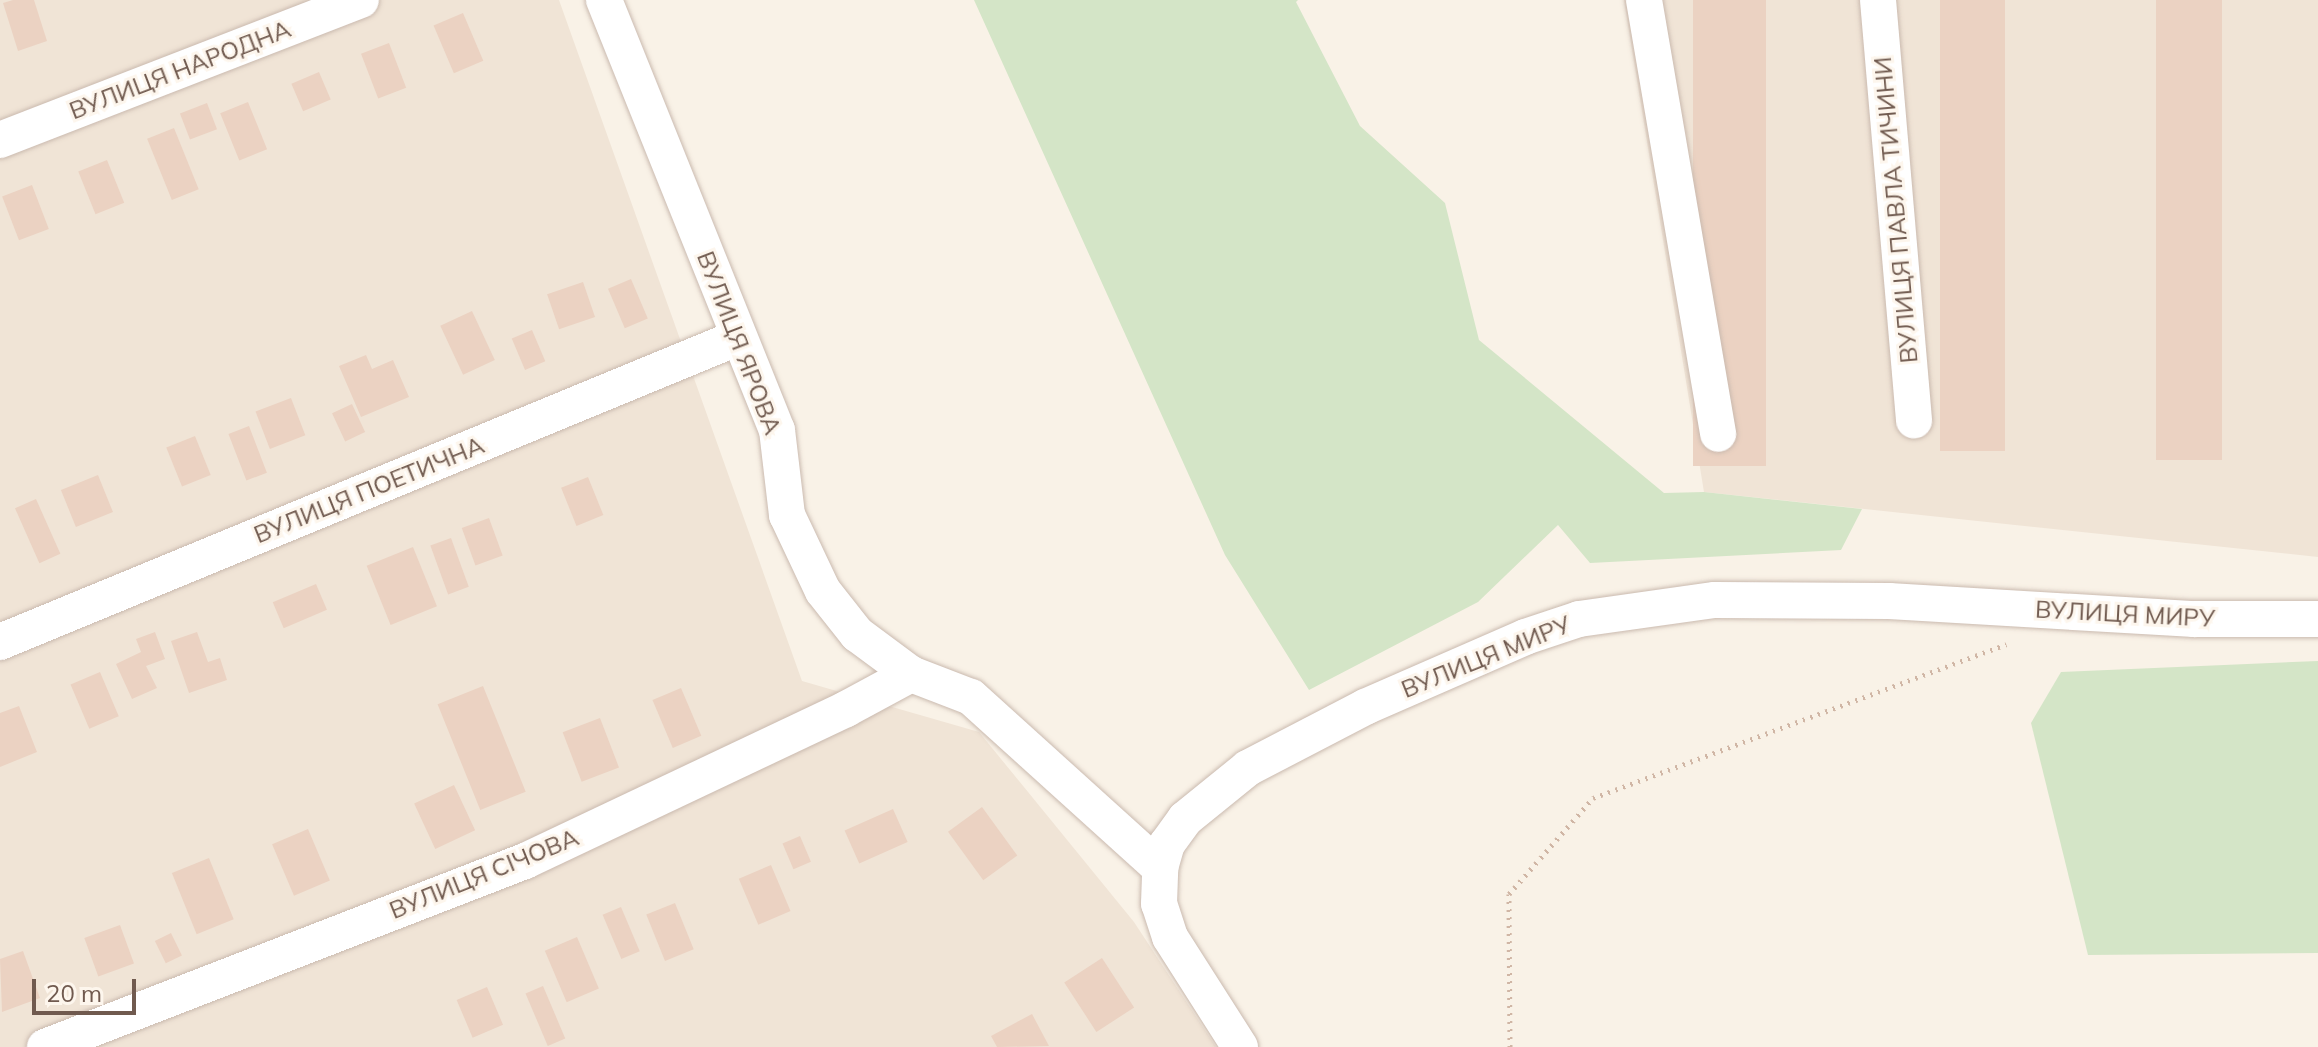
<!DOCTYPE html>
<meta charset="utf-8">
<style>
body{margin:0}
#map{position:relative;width:2318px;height:1047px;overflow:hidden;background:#f9f2e7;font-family:Mulish,sans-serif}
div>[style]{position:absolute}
.residential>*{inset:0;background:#f0e4d6}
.green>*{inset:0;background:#d4e5c7}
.building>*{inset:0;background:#ebd2c2;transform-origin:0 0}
.path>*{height:5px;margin-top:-2.5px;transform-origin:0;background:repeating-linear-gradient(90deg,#d0b6a5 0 2px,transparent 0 8px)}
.roads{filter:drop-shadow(0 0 2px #cabaaf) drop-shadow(0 0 2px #cabaaf)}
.street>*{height:36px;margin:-18px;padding:0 18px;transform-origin:18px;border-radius:18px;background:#fff}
span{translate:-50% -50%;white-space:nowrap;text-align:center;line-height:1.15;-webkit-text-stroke:6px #fdf6ed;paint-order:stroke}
.street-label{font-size:24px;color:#705a4f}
.scale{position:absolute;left:32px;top:979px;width:104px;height:36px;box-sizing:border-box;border:4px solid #705a4f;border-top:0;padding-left:10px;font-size:24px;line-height:28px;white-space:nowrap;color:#705a4f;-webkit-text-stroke:6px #fdf6ed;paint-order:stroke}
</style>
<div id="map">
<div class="residential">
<div style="clip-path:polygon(0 0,559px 0,802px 681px,979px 732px,1134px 922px,1216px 1047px,0 1047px)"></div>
<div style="clip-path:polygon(1624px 0,2318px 0,2318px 557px,1704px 492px)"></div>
</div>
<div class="green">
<div style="clip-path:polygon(974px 0,1298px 0,1296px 2px,1360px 126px,1445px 203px,1479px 340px,1664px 493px,1704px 492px,1862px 509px,1841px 550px,1590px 563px,1558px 525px,1478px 602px,1309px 690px,1225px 555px)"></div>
<div style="clip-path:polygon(2318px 661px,2318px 953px,2088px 955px,2031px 723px,2061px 672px)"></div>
</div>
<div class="building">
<div style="clip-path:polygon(13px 0,34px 0,47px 41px,18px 51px,3px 3px)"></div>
<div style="left:1693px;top:0;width:73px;height:466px"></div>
<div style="left:1940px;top:0;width:65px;height:451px"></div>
<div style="left:2156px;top:0;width:66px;height:460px"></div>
<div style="left:463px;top:13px;width:52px;height:32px;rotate:67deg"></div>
<div style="left:389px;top:43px;width:48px;height:30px;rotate:69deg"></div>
<div style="left:319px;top:72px;width:30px;height:30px;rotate:67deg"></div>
<div style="left:248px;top:102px;width:51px;height:30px;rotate:68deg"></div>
<div style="left:207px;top:103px;width:28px;height:29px;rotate:69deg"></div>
<div style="left:174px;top:128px;width:66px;height:29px;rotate:68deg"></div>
<div style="left:107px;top:160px;width:46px;height:31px;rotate:68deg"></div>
<div style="left:32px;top:185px;width:47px;height:32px;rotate:69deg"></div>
<div style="left:631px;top:279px;width:43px;height:25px;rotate:67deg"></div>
<div style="left:583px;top:282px;width:37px;height:38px;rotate:71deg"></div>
<div style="left:472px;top:311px;width:54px;height:35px;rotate:65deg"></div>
<div style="left:532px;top:330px;width:34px;height:22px;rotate:67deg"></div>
<div style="clip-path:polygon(366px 355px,372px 369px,393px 360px,409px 397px,361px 417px,339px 366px)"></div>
<div style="left:291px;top:398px;width:40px;height:38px;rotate:69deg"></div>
<div style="left:352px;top:404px;width:31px;height:22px;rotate:65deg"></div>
<div style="left:249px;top:426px;width:50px;height:22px;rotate:69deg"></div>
<div style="left:195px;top:436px;width:42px;height:31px;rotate:68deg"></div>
<div style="left:98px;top:475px;width:40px;height:40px;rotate:68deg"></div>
<div style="left:588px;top:477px;width:41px;height:29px;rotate:68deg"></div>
<div style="left:36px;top:499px;width:60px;height:23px;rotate:66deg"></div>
<div style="left:489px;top:518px;width:40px;height:29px;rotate:70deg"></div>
<div style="left:451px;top:538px;width:52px;height:22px;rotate:70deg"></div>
<div style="left:413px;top:547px;width:64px;height:50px;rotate:68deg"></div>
<div style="left:316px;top:584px;width:28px;height:47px;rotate:67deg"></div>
<div style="clip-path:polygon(155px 632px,165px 659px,146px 666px,157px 688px,132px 699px,116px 664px,141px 652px,136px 639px)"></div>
<div style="clip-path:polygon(197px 632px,208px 662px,220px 658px,227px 680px,189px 693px,171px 641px)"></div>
<div style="left:100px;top:672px;width:48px;height:32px;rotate:67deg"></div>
<div style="left:483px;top:686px;width:114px;height:49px;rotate:68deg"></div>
<div style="left:681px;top:688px;width:52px;height:31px;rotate:67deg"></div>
<div style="clip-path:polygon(19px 706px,37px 752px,0 767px,0 713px)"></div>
<div style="left:600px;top:718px;width:53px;height:40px;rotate:69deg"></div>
<div style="left:454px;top:785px;width:50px;height:44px;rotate:65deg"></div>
<div style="left:982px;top:807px;width:60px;height:42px;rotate:54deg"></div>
<div style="left:893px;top:809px;width:36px;height:53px;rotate:66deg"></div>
<div style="left:308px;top:829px;width:56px;height:39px;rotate:67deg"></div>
<div style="left:800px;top:836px;width:28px;height:19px;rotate:67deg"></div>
<div style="left:209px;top:858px;width:66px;height:40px;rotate:68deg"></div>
<div style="left:771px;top:865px;width:50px;height:35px;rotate:67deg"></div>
<div style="left:675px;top:903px;width:50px;height:31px;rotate:68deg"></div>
<div style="left:621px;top:907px;width:48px;height:20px;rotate:67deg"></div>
<div style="left:120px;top:925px;width:41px;height:38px;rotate:70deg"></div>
<div style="left:171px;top:933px;width:25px;height:18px;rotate:64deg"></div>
<div style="left:577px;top:937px;width:56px;height:35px;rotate:67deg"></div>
<div style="clip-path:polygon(23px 951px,40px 998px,2px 1012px,0 959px)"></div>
<div style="left:1102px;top:958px;width:59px;height:45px;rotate:57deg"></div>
<div style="left:543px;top:986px;width:57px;height:19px;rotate:67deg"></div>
<div style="left:487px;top:987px;width:41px;height:33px;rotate:67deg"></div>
<div style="clip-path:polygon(1032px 1014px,1049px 1046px,997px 1047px,991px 1036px)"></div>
</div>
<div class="path">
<div style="left:1510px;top:1047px;width:153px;rotate:-90.4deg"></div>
<div style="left:1509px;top:894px;width:128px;rotate:-48.8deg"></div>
<div style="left:1593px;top:798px;width:441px;rotate:-20.4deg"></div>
</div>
<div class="roads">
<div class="street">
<div style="left:604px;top:0;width:463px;rotate:68.1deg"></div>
<div style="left:777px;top:430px;width:86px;rotate:83.3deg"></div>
<div style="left:787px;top:515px;width:84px;rotate:64.7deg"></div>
<div style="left:823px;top:591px;width:55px;rotate:51.7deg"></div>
<div style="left:857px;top:634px;width:67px;rotate:36.5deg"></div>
<div style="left:911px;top:674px;width:64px;rotate:21deg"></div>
<div style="left:971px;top:697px;width:255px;rotate:42.1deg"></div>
<div style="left:1644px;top:0;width:440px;rotate:80.3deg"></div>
<div style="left:1878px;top:0;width:422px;rotate:85.1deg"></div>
<div style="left:0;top:140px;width:387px;rotate:-21.2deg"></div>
<div style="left:0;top:642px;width:797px;rotate:-22.42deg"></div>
<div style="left:45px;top:1047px;width:515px;rotate:-21.18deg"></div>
<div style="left:525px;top:861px;width:355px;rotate:-25.3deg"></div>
<div style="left:846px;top:709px;width:74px;rotate:-28.3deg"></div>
<div style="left:1240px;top:1047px;width:130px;rotate:-122.5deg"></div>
<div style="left:1170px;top:937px;width:35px;rotate:-108deg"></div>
<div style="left:1159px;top:904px;width:36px;rotate:-88deg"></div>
<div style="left:1160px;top:868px;width:25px;rotate:-74deg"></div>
<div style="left:1167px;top:844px;width:31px;rotate:-54deg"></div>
<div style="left:1185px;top:819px;width:81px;rotate:-39deg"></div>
<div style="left:1248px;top:768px;width:132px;rotate:-27.5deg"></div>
<div style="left:1365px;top:707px;width:175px;rotate:-23.6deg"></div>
<div style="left:1525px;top:637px;width:57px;rotate:-18.4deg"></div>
<div style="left:1579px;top:619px;width:137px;rotate:-8deg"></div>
<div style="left:1715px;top:600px;width:174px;rotate:0.3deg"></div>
<div style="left:1889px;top:601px;width:306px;rotate:3.4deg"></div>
<div style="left:2194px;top:619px;width:124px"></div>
</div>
</div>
<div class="street-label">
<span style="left:180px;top:70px;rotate:-21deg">ВУЛИЦЯ НАРОДНА</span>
<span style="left:1896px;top:210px;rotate:-95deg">ВУЛИЦЯ ПАВЛА ТИЧИНИ</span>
<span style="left:739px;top:343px;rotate:69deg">ВУЛИЦЯ ЯРОВА</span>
<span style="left:369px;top:490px;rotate:-22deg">ВУЛИЦЯ ПОЕТИЧНА</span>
<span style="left:2125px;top:614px;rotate:3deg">ВУЛИЦЯ МИРУ</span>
<span style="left:1486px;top:657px;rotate:-22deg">ВУЛИЦЯ МИРУ</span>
<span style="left:484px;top:874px;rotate:-22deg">ВУЛИЦЯ СІЧОВА</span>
</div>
<div class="scale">20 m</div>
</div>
